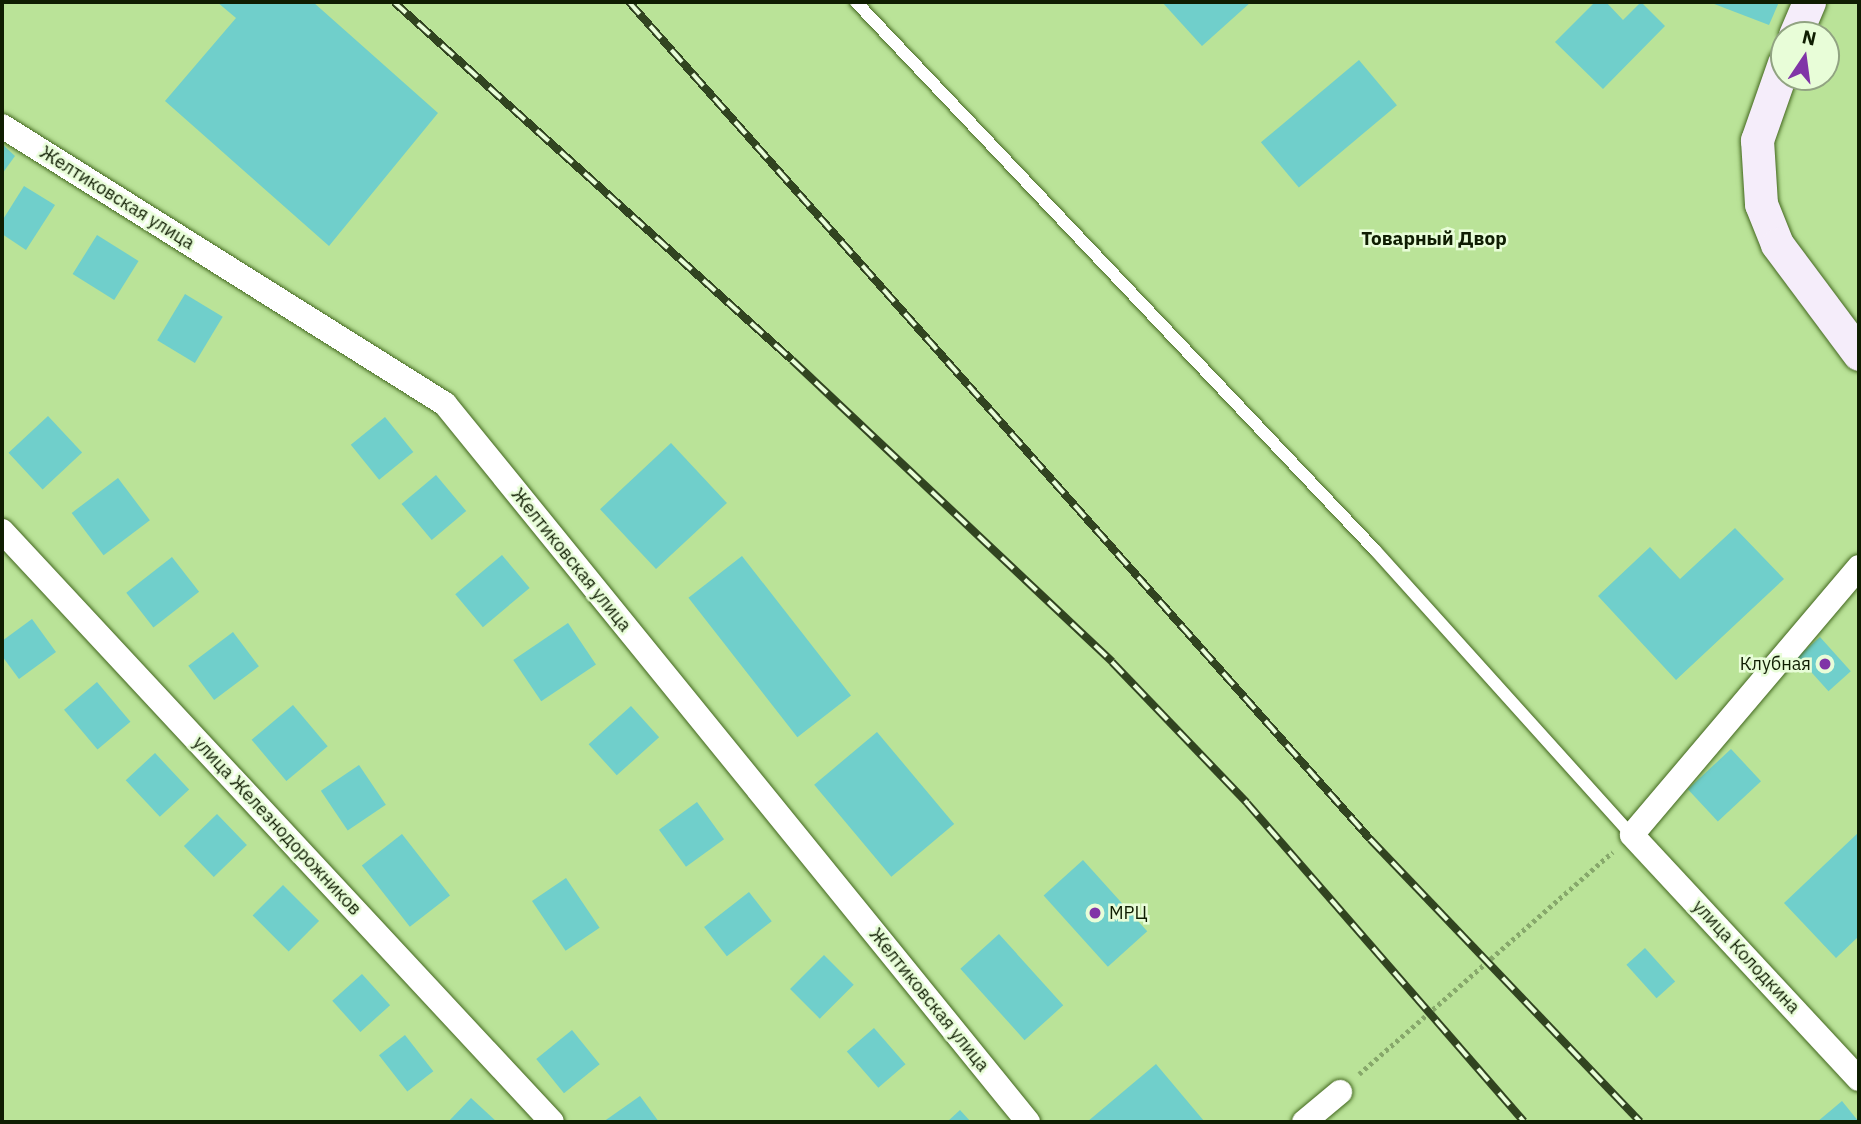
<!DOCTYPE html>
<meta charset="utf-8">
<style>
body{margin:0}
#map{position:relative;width:1861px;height:1124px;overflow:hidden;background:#bae398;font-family:"IBM Plex Sans",sans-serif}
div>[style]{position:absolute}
.building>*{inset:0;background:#70cfcb;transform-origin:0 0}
.path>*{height:4.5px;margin-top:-2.25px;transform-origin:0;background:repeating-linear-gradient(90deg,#87a86b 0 3.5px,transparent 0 7px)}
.roads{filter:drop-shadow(0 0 2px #43671f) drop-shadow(0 0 2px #43671f)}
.service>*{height:12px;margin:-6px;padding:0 6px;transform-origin:6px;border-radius:6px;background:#fff}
.minor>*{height:24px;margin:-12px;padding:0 12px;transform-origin:12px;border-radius:12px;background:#fff}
.secondary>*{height:33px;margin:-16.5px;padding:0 16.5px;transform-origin:16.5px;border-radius:16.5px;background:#f5edfa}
.rail>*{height:8px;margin-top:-4px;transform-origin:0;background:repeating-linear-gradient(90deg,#e8fdd8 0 16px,#314420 0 32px);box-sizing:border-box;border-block:2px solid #314420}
.dots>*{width:19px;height:19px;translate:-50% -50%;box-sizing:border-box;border:4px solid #e8fdd8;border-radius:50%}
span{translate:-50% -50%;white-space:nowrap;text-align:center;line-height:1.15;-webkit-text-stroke:5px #e8fdd8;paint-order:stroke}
.street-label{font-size:18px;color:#0f1d02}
.poi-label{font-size:18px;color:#0f1d02}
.right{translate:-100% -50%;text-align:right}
.left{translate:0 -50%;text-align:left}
.neighbourhood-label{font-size:19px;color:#0f1d02;font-weight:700}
.frame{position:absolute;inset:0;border:4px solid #0f1d02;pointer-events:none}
.north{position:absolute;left:1770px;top:21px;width:70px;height:70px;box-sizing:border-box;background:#e8fdd8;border:2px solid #91a382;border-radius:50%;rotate:13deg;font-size:19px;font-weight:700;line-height:28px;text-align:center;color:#0f1d02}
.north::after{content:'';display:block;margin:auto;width:24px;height:32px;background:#8035a7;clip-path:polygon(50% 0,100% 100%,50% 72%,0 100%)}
</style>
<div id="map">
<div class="building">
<div style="clip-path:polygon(217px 2px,313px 2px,438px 113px,329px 246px,165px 101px,236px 18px)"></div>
<div style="clip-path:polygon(1162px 2px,1251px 2px,1202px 46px)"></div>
<div style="clip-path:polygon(1595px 2px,1606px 2px,1623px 20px,1641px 2px,1665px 26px,1603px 89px,1555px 42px)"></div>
<div style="clip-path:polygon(1709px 2px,1779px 2px,1769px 25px)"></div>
<div style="left:1359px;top:60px;width:59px;height:128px;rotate:50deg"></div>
<div style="clip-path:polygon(2px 144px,15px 156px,2px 174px)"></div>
<div style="clip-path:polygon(24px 186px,55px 205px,26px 250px,2px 234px,2px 221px)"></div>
<div style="left:97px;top:235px;width:49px;height:46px;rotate:32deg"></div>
<div style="left:185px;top:294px;width:44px;height:54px;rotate:31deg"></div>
<div style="left:48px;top:416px;width:50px;height:54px;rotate:47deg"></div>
<div style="left:385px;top:417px;width:45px;height:44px;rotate:51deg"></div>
<div style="left:671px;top:443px;width:82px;height:97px;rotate:47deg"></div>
<div style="left:436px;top:475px;width:47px;height:45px;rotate:50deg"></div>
<div style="left:118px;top:478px;width:53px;height:58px;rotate:53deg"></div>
<div style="clip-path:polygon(1735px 528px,1784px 579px,1676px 680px,1598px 596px,1650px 547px,1680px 579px)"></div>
<div style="left:502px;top:555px;width:43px;height:61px;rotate:50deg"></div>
<div style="left:742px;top:556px;width:177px;height:68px;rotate:52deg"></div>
<div style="left:172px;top:557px;width:44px;height:58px;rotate:52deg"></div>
<div style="clip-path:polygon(32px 619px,56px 652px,19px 679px,2px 656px,2px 641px)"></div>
<div style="left:568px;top:623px;width:50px;height:66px;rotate:56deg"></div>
<div style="left:233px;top:632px;width:43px;height:56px;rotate:53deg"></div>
<div style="left:1820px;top:637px;width:46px;height:30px;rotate:48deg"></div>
<div style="left:97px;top:682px;width:52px;height:43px;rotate:50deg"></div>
<div style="left:293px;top:705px;width:54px;height:54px;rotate:50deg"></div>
<div style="left:631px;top:706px;width:42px;height:57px;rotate:48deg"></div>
<div style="left:877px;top:732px;width:120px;height:82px;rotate:50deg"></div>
<div style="left:1731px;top:749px;width:44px;height:59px;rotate:47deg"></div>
<div style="left:155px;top:753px;width:50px;height:40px;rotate:47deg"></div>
<div style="left:359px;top:765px;width:48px;height:46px;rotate:56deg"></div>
<div style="left:697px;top:802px;width:46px;height:47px;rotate:54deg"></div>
<div style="left:217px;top:814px;width:43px;height:46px;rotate:46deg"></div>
<div style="clip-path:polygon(1859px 832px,1859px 936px,1836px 958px,1784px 903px)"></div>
<div style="left:402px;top:834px;width:78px;height:51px;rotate:52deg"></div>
<div style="left:1083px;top:860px;width:96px;height:53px;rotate:48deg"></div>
<div style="left:566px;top:878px;width:60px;height:41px;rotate:56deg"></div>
<div style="left:283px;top:885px;width:51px;height:43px;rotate:45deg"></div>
<div style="left:749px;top:892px;width:37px;height:57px;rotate:52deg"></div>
<div style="left:999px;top:934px;width:96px;height:52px;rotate:48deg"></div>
<div style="left:1645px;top:948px;width:45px;height:25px;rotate:48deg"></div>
<div style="left:824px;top:955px;width:42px;height:48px;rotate:45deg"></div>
<div style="left:362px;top:974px;width:42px;height:40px;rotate:48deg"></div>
<div style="left:874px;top:1028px;width:48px;height:36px;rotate:49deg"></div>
<div style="left:572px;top:1030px;width:44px;height:46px;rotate:51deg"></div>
<div style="left:405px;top:1035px;width:46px;height:33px;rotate:52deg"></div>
<div style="clip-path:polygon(1156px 1064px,1204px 1121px,1087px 1122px)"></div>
<div style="clip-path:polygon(640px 1096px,659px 1122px,603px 1122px)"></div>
<div style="clip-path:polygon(471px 1098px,497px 1122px,448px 1122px)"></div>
<div style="clip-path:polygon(1842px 1101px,1859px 1122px,1817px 1122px)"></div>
<div style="clip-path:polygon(960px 1110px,971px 1122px,947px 1122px)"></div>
</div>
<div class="path">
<div style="left:1359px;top:1074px;width:337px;rotate:-41.2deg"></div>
</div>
<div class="roads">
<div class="service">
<div style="left:856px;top:2px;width:755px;rotate:46.56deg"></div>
<div style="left:1375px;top:550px;width:384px;rotate:48deg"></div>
</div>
<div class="minor">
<div style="left:2px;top:126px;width:523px;rotate:32.11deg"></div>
<div style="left:445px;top:404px;width:925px;rotate:50.92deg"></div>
<div style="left:2px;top:531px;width:807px;rotate:47.06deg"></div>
<div style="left:1859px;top:567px;width:351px;rotate:130.3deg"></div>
<div style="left:1632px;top:835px;width:333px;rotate:47.1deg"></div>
<div style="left:1304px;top:1122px;width:47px;rotate:-39.8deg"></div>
</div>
<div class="secondary">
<div style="left:1795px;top:35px;width:36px;rotate:-67deg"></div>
<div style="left:1784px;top:63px;width:82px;rotate:109.3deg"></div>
<div style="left:1757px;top:140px;width:64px;rotate:86.4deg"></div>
<div style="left:1761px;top:204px;width:43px;rotate:68.2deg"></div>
<div style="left:1777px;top:244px;width:137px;rotate:53.3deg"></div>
</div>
</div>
<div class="rail">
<div style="left:394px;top:2px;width:535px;rotate:41.97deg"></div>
<div style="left:792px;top:360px;width:440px;rotate:43.3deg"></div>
<div style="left:1112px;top:662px;width:195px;rotate:46.2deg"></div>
<div style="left:1247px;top:803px;width:422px;rotate:49deg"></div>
<div style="left:629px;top:2px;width:1118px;rotate:48.48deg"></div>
<div style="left:1370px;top:839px;width:391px;rotate:46.3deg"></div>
</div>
<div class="dots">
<div style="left:1825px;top:664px;background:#8035a7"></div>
<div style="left:1095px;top:913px;background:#8035a7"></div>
</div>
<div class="street-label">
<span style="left:117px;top:198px;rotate:32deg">Желтиковская улица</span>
<span style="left:571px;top:560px;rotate:51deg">Желтиковская улица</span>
<span style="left:277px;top:826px;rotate:47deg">улица Железнодорожников</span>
<span style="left:1746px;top:957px;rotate:47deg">улица Колодкина</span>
<span style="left:929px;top:1000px;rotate:51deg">Желтиковская улица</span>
</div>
<div class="poi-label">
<span class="right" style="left:1811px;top:664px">Клубная</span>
<span class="left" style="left:1109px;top:913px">МРЦ</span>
</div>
<div class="neighbourhood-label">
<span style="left:1434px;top:239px">Товарный Двор</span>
</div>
<div class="frame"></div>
<div class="north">N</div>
</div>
